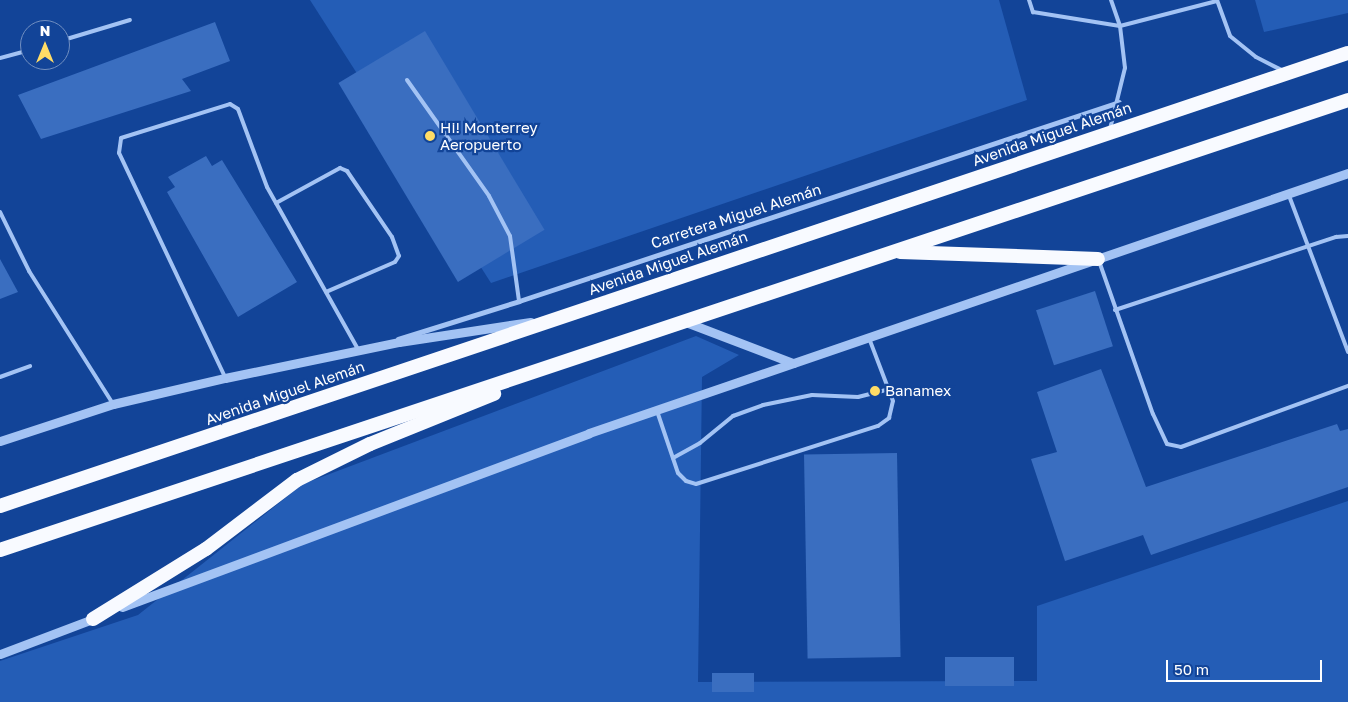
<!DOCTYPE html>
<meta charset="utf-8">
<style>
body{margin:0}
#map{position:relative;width:1348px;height:702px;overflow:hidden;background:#124498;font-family:"Golos Text",sans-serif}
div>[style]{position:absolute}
.green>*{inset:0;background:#245db6}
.building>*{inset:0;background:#3a6ec0;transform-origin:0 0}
.service>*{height:4px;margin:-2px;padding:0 2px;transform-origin:2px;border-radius:2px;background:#a3c3f4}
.minor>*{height:5px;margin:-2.5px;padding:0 2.5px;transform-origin:2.5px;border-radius:2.5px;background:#a3c3f4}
.tertiary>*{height:9px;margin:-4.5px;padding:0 4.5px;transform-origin:4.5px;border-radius:4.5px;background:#a3c3f4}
.trunk>*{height:14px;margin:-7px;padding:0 7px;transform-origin:7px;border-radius:7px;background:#f8faff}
.dots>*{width:14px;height:14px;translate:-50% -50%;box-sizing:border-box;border:2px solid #124498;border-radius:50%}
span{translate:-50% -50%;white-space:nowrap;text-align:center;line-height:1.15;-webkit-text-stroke:4.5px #124498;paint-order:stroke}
.poi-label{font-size:15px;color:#fff}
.left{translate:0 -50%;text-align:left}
.street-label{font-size:15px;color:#fff}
.north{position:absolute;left:20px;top:20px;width:50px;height:50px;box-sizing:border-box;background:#124498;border:1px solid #718fc1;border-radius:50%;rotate:0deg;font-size:14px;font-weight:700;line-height:20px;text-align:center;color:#fff}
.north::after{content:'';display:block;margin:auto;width:18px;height:22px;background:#ffdc66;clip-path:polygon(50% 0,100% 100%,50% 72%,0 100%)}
.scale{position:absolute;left:1166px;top:660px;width:156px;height:22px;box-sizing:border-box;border:2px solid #fff;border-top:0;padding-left:6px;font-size:15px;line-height:18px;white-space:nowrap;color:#fff;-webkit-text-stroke:4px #124498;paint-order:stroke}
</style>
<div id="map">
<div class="green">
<div style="clip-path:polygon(310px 0,999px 0,1027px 100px,491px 283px)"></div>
<div style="clip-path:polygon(1255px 0,1348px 0,1348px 13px,1264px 32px)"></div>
<div style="clip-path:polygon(696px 336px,739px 355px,702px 377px,698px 682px,1037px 681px,1037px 606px,1348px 501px,1348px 702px,0 702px,0 661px,138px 615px,303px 484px)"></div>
</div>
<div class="building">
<div style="clip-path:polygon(215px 22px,230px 61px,182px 79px,191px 91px,41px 139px,18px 95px)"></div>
<div style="left:425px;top:31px;width:232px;height:101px;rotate:59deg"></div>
<div style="clip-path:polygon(206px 156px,212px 166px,222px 160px,297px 282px,238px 317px,167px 192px,175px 187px,168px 177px)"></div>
<div style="clip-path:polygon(0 259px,18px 292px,0 299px)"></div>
<div style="left:1095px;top:291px;width:58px;height:62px;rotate:72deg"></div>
<div style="clip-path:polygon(1101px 369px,1146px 487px,1337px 424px,1340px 431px,1348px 429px,1348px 487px,1151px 555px,1143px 535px,1065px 561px,1031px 459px,1057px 452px,1037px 392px)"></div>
<div style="left:897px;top:453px;width:204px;height:93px;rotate:89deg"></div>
<div style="left:1014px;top:657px;width:29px;height:69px;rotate:90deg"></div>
<div style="left:712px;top:673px;width:42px;height:19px"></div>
</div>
<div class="service">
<div style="left:1029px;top:0;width:13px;rotate:72deg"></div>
<div style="left:1033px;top:12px;width:88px;rotate:9.1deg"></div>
<div style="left:1120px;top:26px;width:100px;rotate:-14.5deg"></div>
<div style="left:1217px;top:0;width:38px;rotate:70deg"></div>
<div style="left:1230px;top:36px;width:33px;rotate:39deg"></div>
<div style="left:1256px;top:57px;width:30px;rotate:27deg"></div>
<div style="left:60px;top:41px;width:73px;rotate:-16.7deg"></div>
<div style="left:0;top:58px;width:31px;rotate:-15deg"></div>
<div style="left:407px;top:80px;width:142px;rotate:54.7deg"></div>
<div style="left:489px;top:196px;width:45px;rotate:62.3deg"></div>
<div style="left:510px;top:236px;width:66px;rotate:82.1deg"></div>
<div style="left:1110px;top:129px;width:63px;rotate:-76.2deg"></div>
<div style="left:1125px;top:68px;width:42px;rotate:-96.8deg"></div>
<div style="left:1120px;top:26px;width:28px;rotate:-109deg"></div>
<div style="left:1288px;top:193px;width:170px;rotate:69.3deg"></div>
<div style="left:276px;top:203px;width:73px;rotate:-28.7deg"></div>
<div style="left:340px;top:168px;width:8px;rotate:23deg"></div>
<div style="left:347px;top:171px;width:80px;rotate:55.7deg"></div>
<div style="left:392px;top:237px;width:20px;rotate:70deg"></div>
<div style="left:399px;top:256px;width:7px;rotate:124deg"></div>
<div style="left:395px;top:262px;width:75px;rotate:156.5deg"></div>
<div style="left:0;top:212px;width:66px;rotate:63.8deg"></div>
<div style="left:29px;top:271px;width:157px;rotate:57.7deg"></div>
<div style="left:1099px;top:261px;width:162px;rotate:70.6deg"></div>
<div style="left:1153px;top:414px;width:33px;rotate:65deg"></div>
<div style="left:1167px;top:444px;width:14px;rotate:12deg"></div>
<div style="left:1181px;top:447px;width:178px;rotate:-20.1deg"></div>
<div style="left:1115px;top:310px;width:233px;rotate:-18.3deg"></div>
<div style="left:1336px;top:237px;width:12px;rotate:-5deg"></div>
<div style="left:0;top:377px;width:32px;rotate:-20deg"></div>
<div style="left:225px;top:377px;width:248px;rotate:-115.3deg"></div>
<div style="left:119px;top:153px;width:15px;rotate:-82deg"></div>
<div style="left:121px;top:138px;width:114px;rotate:-17.3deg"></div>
<div style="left:230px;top:104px;width:9px;rotate:32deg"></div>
<div style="left:238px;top:109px;width:83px;rotate:69.6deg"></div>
<div style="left:267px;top:187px;width:188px;rotate:60.7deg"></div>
<div style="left:657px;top:411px;width:65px;rotate:71.3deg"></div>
<div style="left:678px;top:473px;width:11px;rotate:45deg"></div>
<div style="left:686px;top:481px;width:10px;rotate:17deg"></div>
<div style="left:696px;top:484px;width:191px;rotate:-17.7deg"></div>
<div style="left:878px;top:426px;width:14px;rotate:-36deg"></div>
<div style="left:889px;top:418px;width:17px;rotate:-77deg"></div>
<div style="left:893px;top:401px;width:67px;rotate:-110.9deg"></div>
<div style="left:673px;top:458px;width:31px;rotate:-29deg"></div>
<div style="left:700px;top:443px;width:43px;rotate:-39.3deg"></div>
<div style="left:733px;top:416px;width:32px;rotate:-20deg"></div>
<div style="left:763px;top:405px;width:50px;rotate:-11.5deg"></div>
<div style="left:812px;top:395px;width:46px;rotate:2.5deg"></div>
<div style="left:858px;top:397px;width:34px;rotate:-14deg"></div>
</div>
<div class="minor">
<div style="left:398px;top:339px;width:127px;rotate:-17.4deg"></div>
<div style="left:519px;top:301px;width:632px;rotate:-18.35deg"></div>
</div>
<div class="tertiary">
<div style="left:683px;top:321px;width:118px;rotate:20.9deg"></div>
<div style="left:0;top:441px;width:119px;rotate:-18.1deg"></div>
<div style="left:113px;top:404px;width:115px;rotate:-13.1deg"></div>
<div style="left:225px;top:378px;width:178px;rotate:-11.7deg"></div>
<div style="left:399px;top:342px;width:133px;rotate:-8.7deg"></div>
<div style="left:122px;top:607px;width:498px;rotate:-20.4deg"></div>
<div style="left:589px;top:433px;width:802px;rotate:-18.91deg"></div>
<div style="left:0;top:654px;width:105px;rotate:-20.7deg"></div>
</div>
<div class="trunk">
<div style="left:900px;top:252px;width:198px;rotate:2deg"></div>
<div style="left:0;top:506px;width:1422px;rotate:-18.58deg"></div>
<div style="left:0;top:550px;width:1421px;rotate:-18.46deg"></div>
<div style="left:93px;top:619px;width:133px;rotate:-31.8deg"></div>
<div style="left:206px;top:549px;width:114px;rotate:-37.2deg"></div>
<div style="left:297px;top:480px;width:81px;rotate:-26.3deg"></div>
<div style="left:370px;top:444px;width:134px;rotate:-22deg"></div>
</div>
<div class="dots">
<div style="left:430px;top:136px;background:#ffdc66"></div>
<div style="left:875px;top:391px;background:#ffdc66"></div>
</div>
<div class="poi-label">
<span class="left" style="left:440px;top:136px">Hi! Monterrey<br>Aeropuerto</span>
<span class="left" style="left:885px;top:391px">Banamex</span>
</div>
<div class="street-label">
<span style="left:1052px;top:134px;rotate:-19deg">Avenida Miguel Alemán</span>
<span style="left:736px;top:216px;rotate:-18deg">Carretera Miguel Alemán</span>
<span style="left:668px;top:263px;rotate:-19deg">Avenida Miguel Alemán</span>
<span style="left:285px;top:393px;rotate:-19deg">Avenida Miguel Alemán</span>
</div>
<div class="north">N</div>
<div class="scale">50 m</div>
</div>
